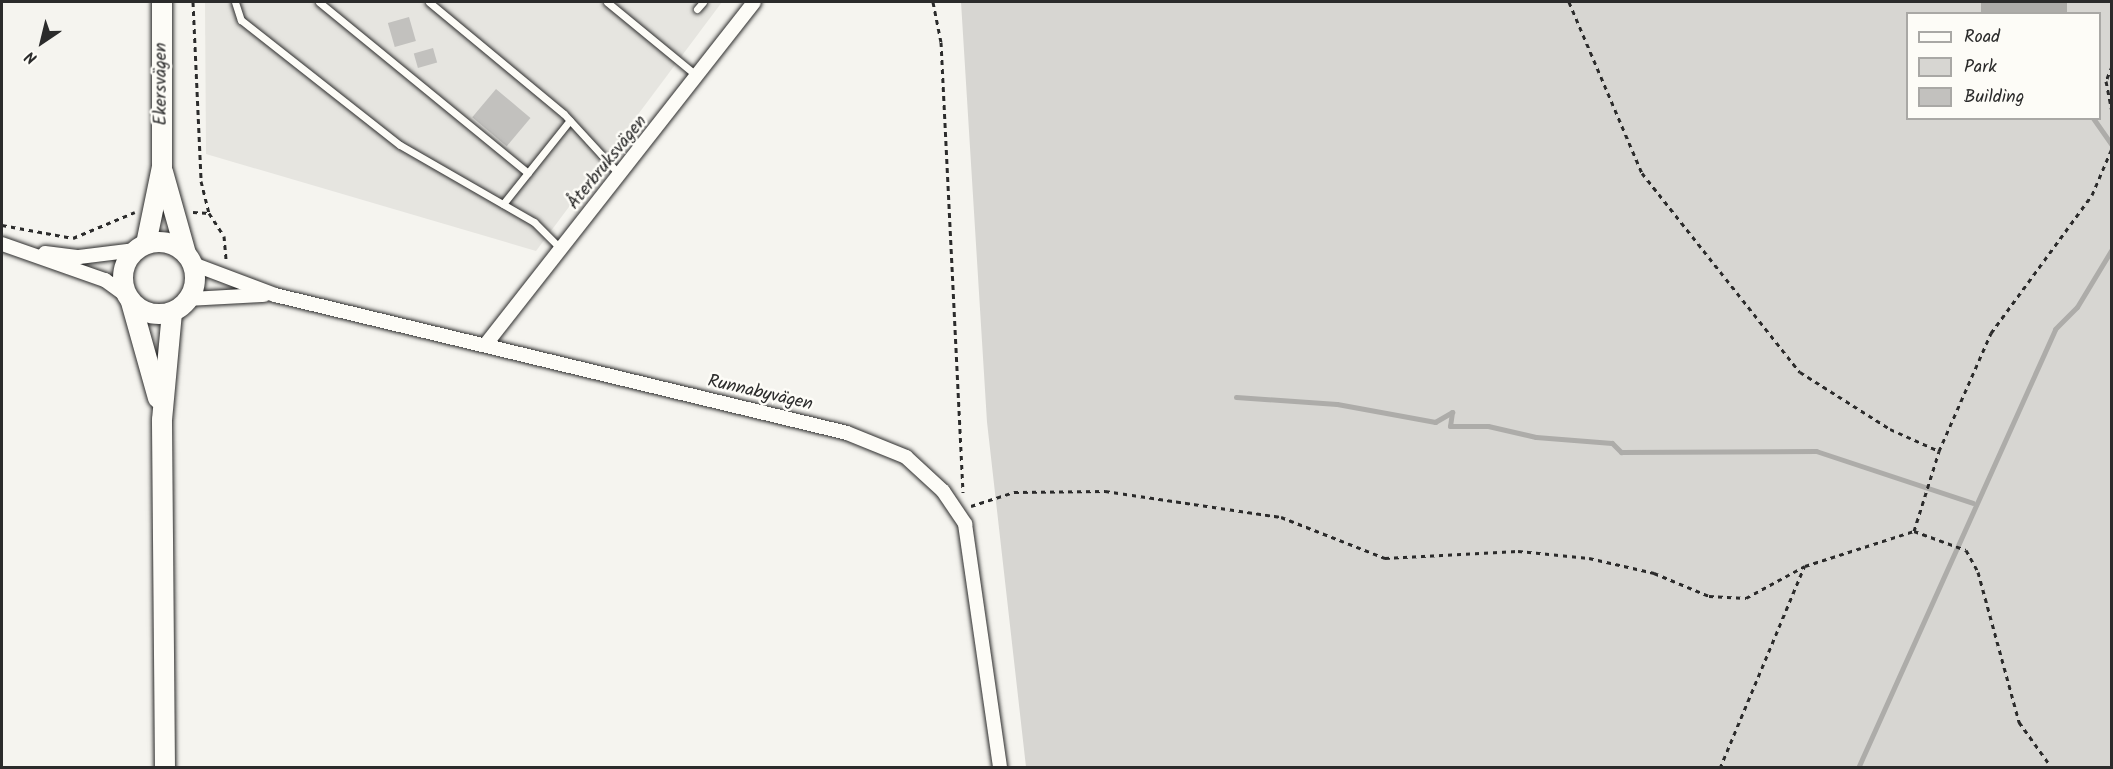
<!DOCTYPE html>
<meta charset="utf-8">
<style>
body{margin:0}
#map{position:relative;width:2113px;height:769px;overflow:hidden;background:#f5f4ef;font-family:Kalam,sans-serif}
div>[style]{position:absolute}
.built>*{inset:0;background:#e6e5e0}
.green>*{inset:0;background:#d7d6d2}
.water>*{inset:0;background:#adaca9;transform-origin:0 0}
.stream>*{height:5px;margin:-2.5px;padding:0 2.5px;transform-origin:2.5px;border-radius:2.5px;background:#adaca9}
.building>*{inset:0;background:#c2c1be;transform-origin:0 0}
.path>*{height:3px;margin-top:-1.5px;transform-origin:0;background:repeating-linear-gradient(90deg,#2b2b2b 0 4.5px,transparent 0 9px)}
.roads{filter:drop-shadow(0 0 2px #2b2b2b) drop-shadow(0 0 2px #2b2b2b)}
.service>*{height:7px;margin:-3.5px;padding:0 3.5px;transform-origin:3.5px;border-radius:3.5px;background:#fdfcf7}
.minor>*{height:14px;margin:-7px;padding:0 7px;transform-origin:7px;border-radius:7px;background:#fdfcf7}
.secondary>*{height:20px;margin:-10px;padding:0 10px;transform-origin:10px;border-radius:10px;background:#fdfcf7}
.secondary>.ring{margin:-10px;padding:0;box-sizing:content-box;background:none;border:20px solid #fdfcf7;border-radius:50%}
span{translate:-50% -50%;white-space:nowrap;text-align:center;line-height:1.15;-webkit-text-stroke:5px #fdfcf7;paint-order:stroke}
.street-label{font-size:18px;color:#2b2b2b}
.frame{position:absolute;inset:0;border:3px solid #2b2b2b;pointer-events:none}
.legend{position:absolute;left:1906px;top:12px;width:195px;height:108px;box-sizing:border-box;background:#fdfcf7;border:2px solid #a9a8a5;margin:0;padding:8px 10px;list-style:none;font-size:18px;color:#2b2b2b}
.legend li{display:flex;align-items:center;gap:12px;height:30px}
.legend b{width:30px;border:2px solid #a9a8a5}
.north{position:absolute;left:12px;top:12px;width:60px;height:60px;-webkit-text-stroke:4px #fdfcf7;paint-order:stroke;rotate:215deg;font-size:16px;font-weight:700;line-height:24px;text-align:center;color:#2b2b2b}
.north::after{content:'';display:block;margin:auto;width:21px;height:27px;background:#2b2b2b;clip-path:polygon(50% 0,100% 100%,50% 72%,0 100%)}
</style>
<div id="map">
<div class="built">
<div style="clip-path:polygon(205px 2px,722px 2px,536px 251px,206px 154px)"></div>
</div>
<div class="green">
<div style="clip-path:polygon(961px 2px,1981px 2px,1984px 13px,1908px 14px,1908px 118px,2100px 118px,2100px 14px,2067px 13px,2067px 2px,2111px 2px,2111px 767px,1026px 767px,987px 422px)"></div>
</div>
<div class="water">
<div style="left:1981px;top:2px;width:86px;height:11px"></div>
</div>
<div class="stream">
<div style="left:2093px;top:118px;width:33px;rotate:55deg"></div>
<div style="left:1236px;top:397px;width:101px;rotate:4deg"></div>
<div style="left:1337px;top:404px;width:100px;rotate:10.4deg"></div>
<div style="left:1435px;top:422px;width:20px;rotate:-30deg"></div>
<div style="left:1452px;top:412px;width:14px;rotate:98deg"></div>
<div style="left:1450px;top:426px;width:38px"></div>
<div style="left:1488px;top:426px;width:49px;rotate:12.9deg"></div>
<div style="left:1536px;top:437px;width:76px;rotate:4.5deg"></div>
<div style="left:1612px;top:443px;width:13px;rotate:45deg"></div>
<div style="left:1621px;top:452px;width:195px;rotate:-0.3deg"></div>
<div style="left:1816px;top:451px;width:165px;rotate:18.3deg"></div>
<div style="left:1858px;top:768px;width:481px;rotate:-65.8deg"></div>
<div style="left:2055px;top:329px;width:31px;rotate:-45deg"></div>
<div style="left:2077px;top:307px;width:68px;rotate:-58.9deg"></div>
</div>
<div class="building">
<div style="left:409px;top:17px;width:25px;height:22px;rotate:74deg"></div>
<div style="left:433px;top:48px;width:15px;height:20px;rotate:74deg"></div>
<div style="left:496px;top:89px;width:45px;height:37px;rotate:40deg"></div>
</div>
<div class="path">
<div style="left:193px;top:2px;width:179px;rotate:87.4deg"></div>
<div style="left:201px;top:181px;width:33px;rotate:76deg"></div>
<div style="left:209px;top:213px;width:27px;rotate:57deg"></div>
<div style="left:224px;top:236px;width:25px;rotate:85deg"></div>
<div style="left:933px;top:2px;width:41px;rotate:78.7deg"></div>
<div style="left:941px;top:42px;width:451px;rotate:87.2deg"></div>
<div style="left:1569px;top:2px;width:186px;rotate:66.9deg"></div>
<div style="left:1642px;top:173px;width:254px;rotate:51.6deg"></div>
<div style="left:1800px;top:372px;width:107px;rotate:32.3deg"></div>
<div style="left:1890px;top:429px;width:54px;rotate:24.2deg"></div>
<div style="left:2112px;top:66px;width:16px;rotate:112deg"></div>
<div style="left:2106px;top:81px;width:33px;rotate:79deg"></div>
<div style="left:193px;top:212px;width:16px;rotate:4deg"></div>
<div style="left:2px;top:225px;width:72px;rotate:10.4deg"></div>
<div style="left:73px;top:238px;width:67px;rotate:-22.8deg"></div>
<div style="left:971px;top:506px;width:45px;rotate:-18deg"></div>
<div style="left:1014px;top:492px;width:91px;rotate:-0.6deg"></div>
<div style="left:1105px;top:491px;width:178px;rotate:8.4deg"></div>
<div style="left:1281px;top:517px;width:112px;rotate:21.5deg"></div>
<div style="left:1385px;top:558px;width:133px;rotate:-3deg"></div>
<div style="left:1518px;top:551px;width:71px;rotate:5.6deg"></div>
<div style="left:1589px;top:558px;width:67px;rotate:13deg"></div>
<div style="left:1654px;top:573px;width:60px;rotate:22.7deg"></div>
<div style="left:1709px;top:596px;width:37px;rotate:3deg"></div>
<div style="left:1746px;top:598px;width:67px;rotate:-28.5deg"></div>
<div style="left:1805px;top:566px;width:114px;rotate:-17.8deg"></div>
<div style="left:1914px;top:531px;width:84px;rotate:-72.6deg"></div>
<div style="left:1939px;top:451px;width:129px;rotate:-66.2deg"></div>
<div style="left:1991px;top:333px;width:171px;rotate:-53.8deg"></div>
<div style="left:2092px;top:195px;width:51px;rotate:-66.9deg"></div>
<div style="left:1914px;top:531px;width:55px;rotate:20.1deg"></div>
<div style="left:1966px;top:550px;width:25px;rotate:61deg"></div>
<div style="left:1978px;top:572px;width:156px;rotate:74.7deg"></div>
<div style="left:2019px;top:722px;width:57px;rotate:54.3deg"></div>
<div style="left:1720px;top:768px;width:218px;rotate:-67.3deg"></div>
</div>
<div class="roads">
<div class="service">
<div style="left:235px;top:2px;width:19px;rotate:72deg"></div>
<div style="left:241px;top:20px;width:202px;rotate:38.2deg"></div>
<div style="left:400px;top:145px;width:155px;rotate:29.9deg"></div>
<div style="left:534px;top:222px;width:38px;rotate:45deg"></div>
<div style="left:319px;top:2px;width:270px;rotate:39.3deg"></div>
<div style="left:429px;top:2px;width:175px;rotate:39.7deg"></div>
<div style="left:564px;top:114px;width:81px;rotate:47.5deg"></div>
<div style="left:607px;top:2px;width:115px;rotate:39.4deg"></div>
<div style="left:697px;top:9px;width:9px;rotate:-49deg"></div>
<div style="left:503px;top:204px;width:107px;rotate:-51.4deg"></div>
</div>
<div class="minor">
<div style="left:2px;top:244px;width:109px;rotate:19.3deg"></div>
<div style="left:105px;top:280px;width:26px;rotate:36deg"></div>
<div style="left:45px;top:253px;width:34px;rotate:7deg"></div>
<div style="left:79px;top:257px;width:57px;rotate:-7deg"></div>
<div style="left:193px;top:264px;width:88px;rotate:20.7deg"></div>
<div style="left:275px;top:295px;width:588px;rotate:13.56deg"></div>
<div style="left:847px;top:433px;width:64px;rotate:22.1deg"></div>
<div style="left:906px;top:457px;width:50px;rotate:42.6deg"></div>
<div style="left:943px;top:491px;width:40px;rotate:56deg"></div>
<div style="left:965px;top:524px;width:246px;rotate:81.8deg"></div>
<div style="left:189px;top:299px;width:75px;rotate:-3.1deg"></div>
<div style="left:486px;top:344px;width:434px;rotate:-51.9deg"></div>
</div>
<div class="secondary">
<div style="left:163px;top:172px;width:85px;rotate:74.3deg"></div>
<div class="ring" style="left:123px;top:242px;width:52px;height:52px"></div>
<div style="left:146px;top:244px;width:79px;rotate:-78.3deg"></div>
<div style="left:162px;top:167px;width:165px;rotate:-90deg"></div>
<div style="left:131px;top:302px;width:100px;rotate:74.3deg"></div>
<div style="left:165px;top:768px;width:348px;rotate:-90.5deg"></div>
<div style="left:162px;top:420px;width:108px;rotate:-84.7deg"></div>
</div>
</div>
<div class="street-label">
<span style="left:162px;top:84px;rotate:-90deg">Ekersvägen</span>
<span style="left:608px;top:163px;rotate:-51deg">Återbruksvägen</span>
<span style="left:760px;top:394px;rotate:13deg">Runnabyvägen</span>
</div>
<div class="frame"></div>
<ul class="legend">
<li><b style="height:8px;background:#fdfcf7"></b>Road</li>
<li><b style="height:16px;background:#d7d6d2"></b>Park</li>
<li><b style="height:16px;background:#c2c1be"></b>Building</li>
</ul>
<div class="north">N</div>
</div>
